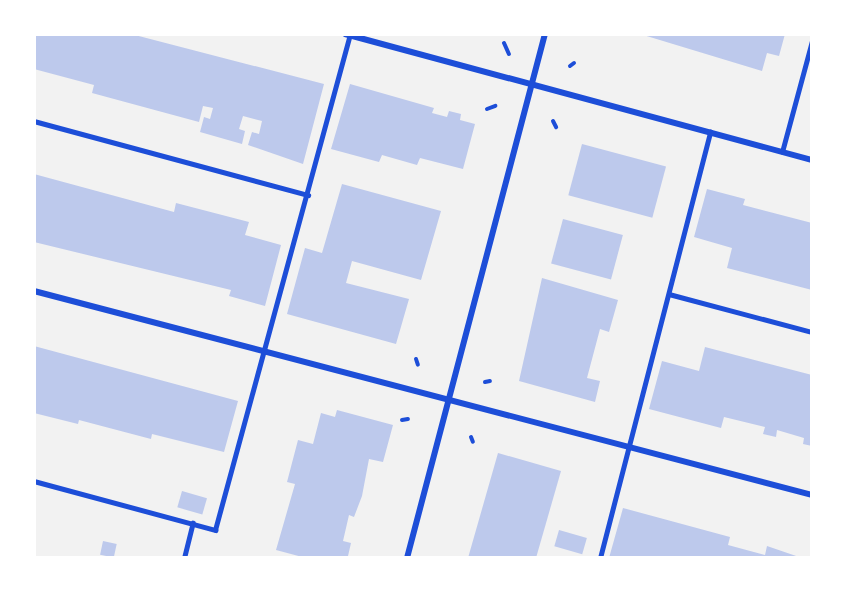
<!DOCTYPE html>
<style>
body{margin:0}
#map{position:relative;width:846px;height:592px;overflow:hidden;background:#f2f2f2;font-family:Spectral,serif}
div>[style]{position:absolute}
.building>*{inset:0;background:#bdc9ec;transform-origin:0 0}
.path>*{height:4px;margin:-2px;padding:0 2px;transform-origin:2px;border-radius:2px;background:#1d4ed8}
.service>*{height:4.5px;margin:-2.25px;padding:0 2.25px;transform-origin:2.25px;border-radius:2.25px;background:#1d4ed8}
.minor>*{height:6px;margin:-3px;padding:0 3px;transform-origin:3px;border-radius:3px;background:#1d4ed8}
span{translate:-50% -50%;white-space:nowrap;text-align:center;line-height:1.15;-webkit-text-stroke:5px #fff;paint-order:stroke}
.frame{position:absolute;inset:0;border:36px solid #fff;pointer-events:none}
</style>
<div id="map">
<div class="building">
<div style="clip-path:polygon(34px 34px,131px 34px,324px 84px,303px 164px,248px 145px,252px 132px,259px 134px,262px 121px,243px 116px,239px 129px,245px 131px,242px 144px,200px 132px,204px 117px,210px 119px,213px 108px,203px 106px,199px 122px,92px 93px,94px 85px,34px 69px)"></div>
<div style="clip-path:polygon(640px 34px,785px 34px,779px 56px,767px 53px,762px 71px)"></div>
<div style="clip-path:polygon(350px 84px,434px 108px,432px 113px,447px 117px,449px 111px,461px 114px,460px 120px,475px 124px,463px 169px,420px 158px,417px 165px,382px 155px,379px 162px,331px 149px)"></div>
<div style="left:582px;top:144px;width:87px;height:53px;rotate:15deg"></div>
<div style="clip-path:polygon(34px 174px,174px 212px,176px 203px,249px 222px,245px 235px,281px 245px,265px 306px,229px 296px,231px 290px,34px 242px)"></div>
<div style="clip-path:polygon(342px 184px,441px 211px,421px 280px,352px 261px,346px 283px,409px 299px,396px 344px,287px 314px,305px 248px,322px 253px)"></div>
<div style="clip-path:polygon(707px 189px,745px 199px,743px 205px,812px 223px,812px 290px,727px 268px,732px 248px,694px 237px)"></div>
<div style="left:563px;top:219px;width:62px;height:46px;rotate:15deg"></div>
<div style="clip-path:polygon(542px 278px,618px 300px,609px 332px,600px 329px,587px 378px,600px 381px,595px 402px,519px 381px)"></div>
<div style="clip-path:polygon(34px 346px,238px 401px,224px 452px,152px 434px,151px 439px,79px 420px,78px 424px,34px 413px)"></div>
<div style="clip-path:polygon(705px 347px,812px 375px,812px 446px,803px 444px,804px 438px,777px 430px,776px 437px,763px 434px,765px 427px,724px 417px,721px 428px,649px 409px,662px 361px,699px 371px)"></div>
<div style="clip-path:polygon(337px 410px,393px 425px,383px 462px,369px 459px,362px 496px,354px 517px,349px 515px,343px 541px,351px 543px,348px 556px,306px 558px,276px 550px,295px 484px,287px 482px,298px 440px,313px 444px,321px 413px,335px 417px)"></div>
<div style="clip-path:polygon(498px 453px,561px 471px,536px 558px,468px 558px)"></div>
<div style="left:182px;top:491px;width:26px;height:17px;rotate:16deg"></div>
<div style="clip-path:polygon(623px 508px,730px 537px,728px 545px,765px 555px,767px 546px,802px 558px,609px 558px)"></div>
<div style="left:559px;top:530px;width:29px;height:17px;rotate:16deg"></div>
<div style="left:103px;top:541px;width:14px;height:14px;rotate:12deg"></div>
</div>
<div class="path">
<div style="left:504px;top:43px;width:12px;rotate:66deg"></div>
<div style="left:570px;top:66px;width:5px;rotate:-37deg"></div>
<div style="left:487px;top:109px;width:9px;rotate:-21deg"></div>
<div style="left:553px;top:121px;width:7px;rotate:63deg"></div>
<div style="left:416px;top:359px;width:6px;rotate:72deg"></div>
<div style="left:485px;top:382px;width:5px;rotate:-11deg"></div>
<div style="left:402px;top:420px;width:6px;rotate:-9deg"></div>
<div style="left:471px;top:437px;width:5px;rotate:68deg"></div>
</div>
<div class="service">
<div style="left:34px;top:121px;width:284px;rotate:15.1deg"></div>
<div style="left:782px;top:152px;width:115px;rotate:-74.9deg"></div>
<div style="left:669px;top:294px;width:148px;rotate:14.9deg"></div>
<div style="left:34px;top:481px;width:188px;rotate:15.1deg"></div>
<div style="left:215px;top:530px;width:514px;rotate:-74.77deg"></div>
<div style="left:184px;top:558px;width:36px;rotate:-76deg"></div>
<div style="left:600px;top:558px;width:440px;rotate:-75.5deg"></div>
</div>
<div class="minor">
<div style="left:345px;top:34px;width:484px;rotate:15.1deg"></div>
<div style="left:34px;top:291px;width:804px;rotate:14.69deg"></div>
<div style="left:407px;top:558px;width:542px;rotate:-75.25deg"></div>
</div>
<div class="frame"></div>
</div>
